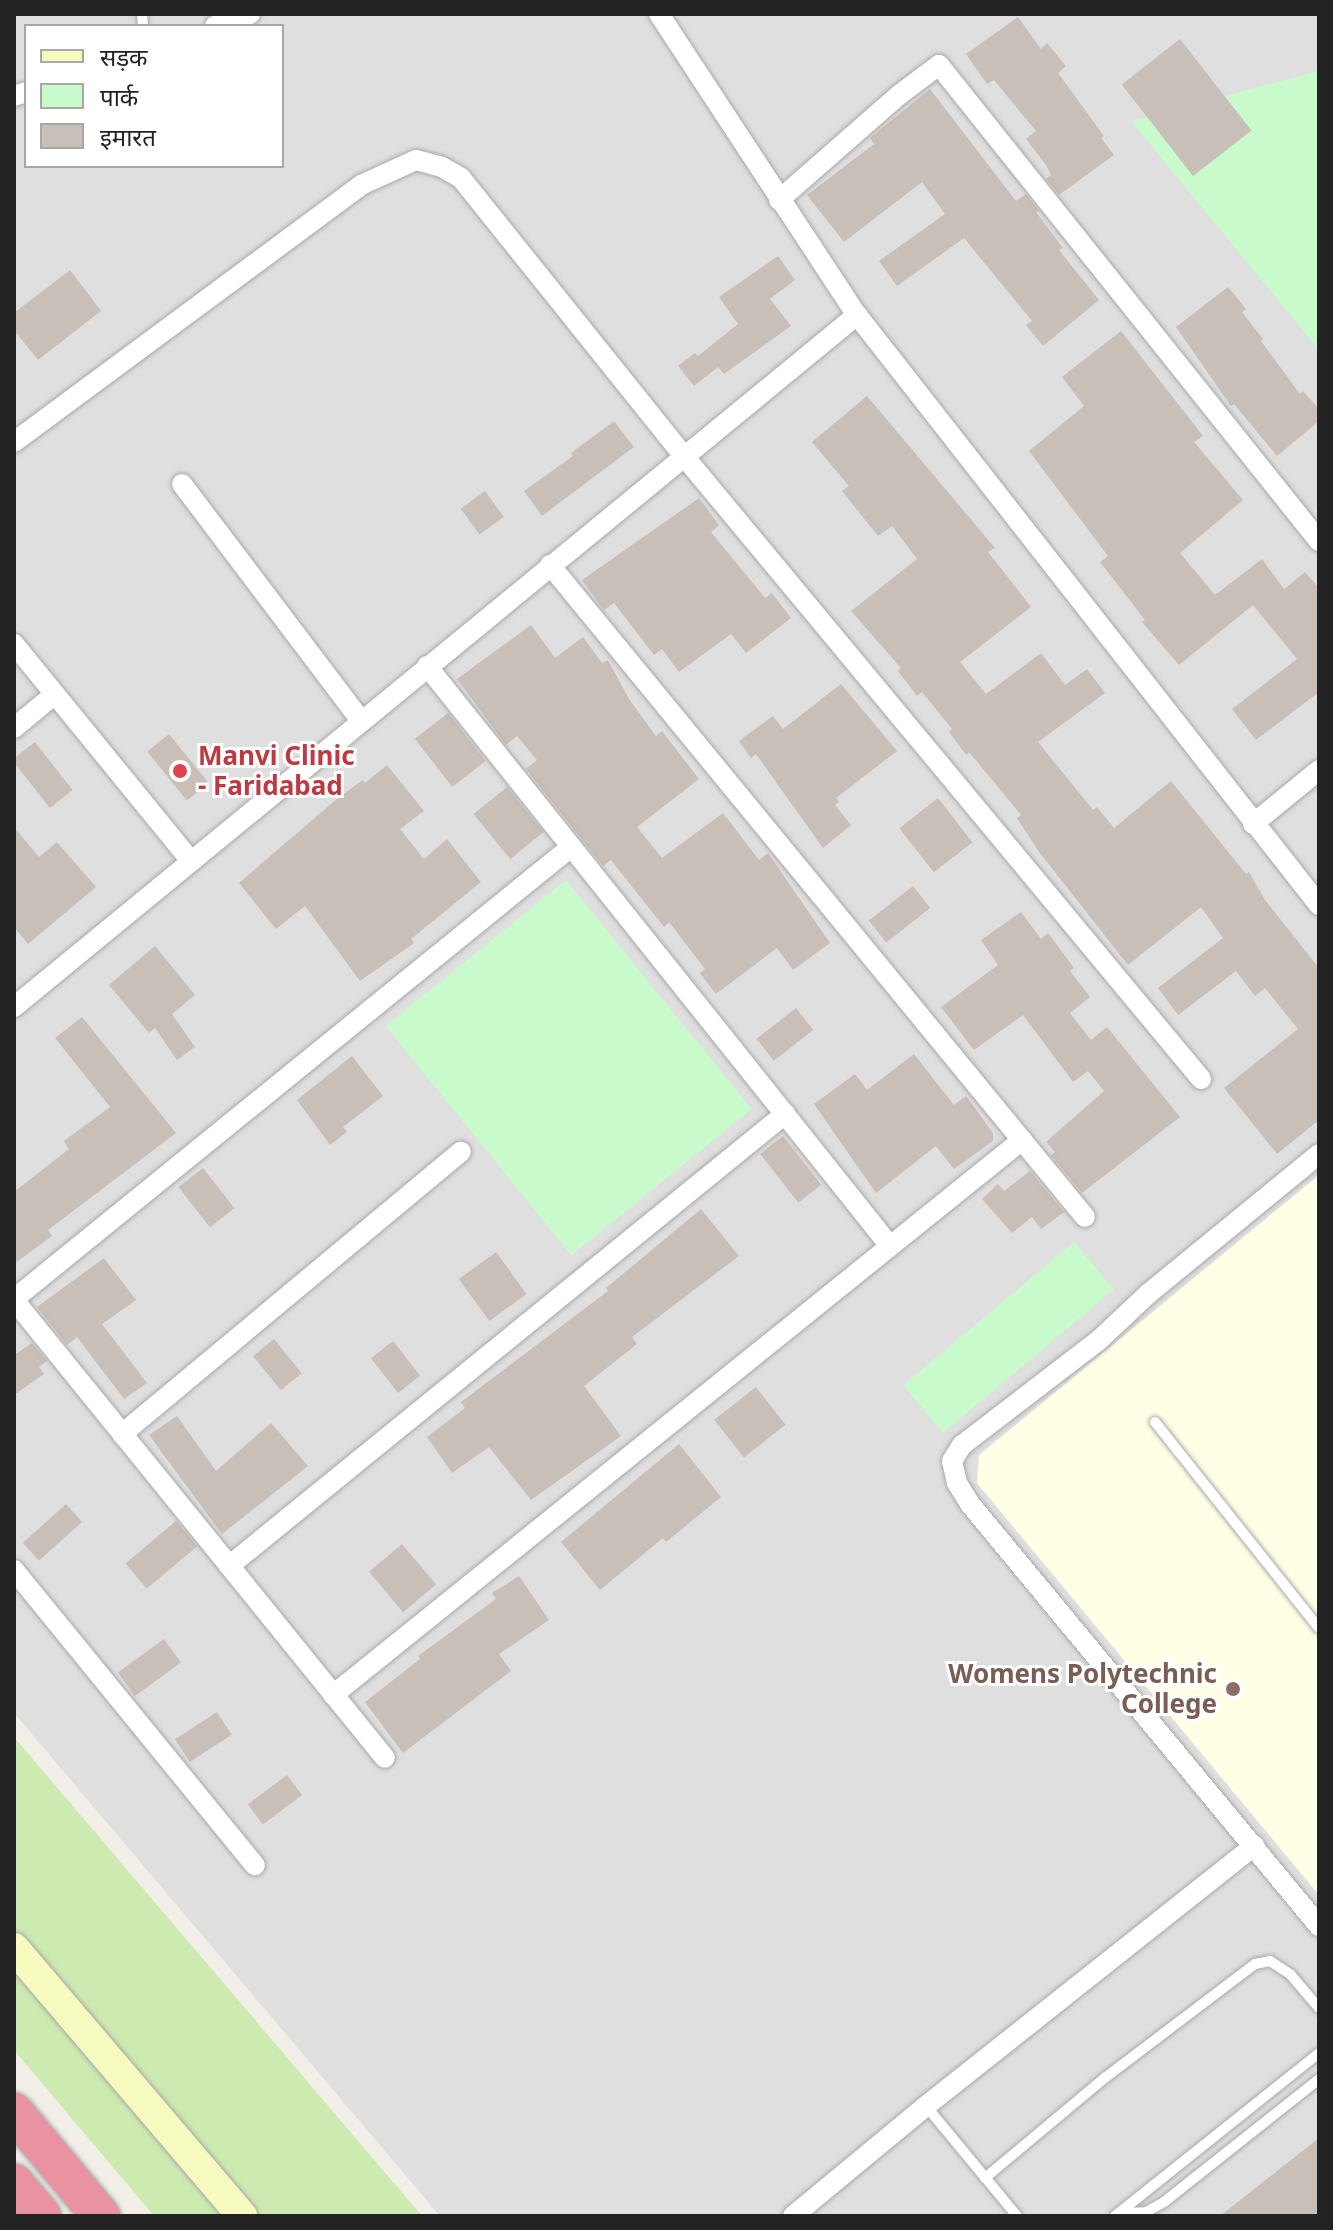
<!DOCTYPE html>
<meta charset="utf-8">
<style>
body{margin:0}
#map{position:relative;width:1333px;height:2230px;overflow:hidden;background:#f2efe9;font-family:"Noto Sans","Noto Sans Devanagari",sans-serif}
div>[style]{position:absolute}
.residential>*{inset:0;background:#e0dfdf}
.education>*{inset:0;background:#ffffe5}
.grass>*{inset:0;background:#cdebb0}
.park>*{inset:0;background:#c8facc;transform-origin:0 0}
.building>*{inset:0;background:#c7bfb8;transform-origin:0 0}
.roads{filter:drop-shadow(0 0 2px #a9a9a9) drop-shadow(0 0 2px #a9a9a9)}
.lane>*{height:10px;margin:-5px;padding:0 5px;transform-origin:5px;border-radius:5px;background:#fff}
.street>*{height:20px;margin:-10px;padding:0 10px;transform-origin:10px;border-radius:10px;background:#fff}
.secondary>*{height:30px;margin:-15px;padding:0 15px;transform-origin:15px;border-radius:15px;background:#f7fabf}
.highway>*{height:38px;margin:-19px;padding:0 19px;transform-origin:19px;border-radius:19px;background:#e892a2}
.dots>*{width:22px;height:22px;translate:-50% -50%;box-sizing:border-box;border:4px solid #fff;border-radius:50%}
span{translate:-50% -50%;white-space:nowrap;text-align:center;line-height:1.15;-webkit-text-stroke:6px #fff;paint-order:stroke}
.health-label{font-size:26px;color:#be3a42;font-weight:700}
.left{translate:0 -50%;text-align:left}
.education-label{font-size:26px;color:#785e54;font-weight:700}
.right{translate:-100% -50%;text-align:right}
.frame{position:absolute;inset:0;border:16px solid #222;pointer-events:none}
.legend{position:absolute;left:24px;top:24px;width:260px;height:144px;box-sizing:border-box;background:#fff;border:2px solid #a7a7a7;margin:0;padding:10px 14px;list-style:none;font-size:24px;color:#222}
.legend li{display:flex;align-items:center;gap:16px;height:40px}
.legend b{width:40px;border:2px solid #a7a7a7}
</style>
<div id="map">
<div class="residential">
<div style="clip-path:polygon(evenodd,14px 14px,1319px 14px,1319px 2216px,440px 2216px,14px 1713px,14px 14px,26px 26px,282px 26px,282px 166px,26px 166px,26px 26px)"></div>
</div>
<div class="education">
<div style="clip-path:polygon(1319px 1175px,1319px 1895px,977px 1483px,979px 1455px)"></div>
</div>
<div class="grass">
<div style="clip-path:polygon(14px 1737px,422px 2216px,154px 2216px,14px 2050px)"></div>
</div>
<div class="park">
<div style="clip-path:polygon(1319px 71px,1319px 350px,1131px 121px)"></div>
<div style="left:566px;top:880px;width:295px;height:232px;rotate:51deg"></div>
<div style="left:1074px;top:1242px;width:62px;height:223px;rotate:50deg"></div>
</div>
<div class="building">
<div style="clip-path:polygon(1018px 17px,1041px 49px,1047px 43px,1066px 66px,1058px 73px,1104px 136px,1101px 138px,1114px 155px,1059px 195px,1046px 179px,1051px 175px,1046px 165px,1026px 139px,1036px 131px,994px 80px,987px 84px,966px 54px)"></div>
<div style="left:1180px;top:39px;width:116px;height:74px;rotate:52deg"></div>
<div style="clip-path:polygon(930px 89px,1016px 201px,1026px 194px,1039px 211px,1036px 212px,1063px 248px,1059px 250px,1099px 300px,1043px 346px,1026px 325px,1032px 321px,964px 238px,897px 286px,879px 261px,945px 214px,922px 182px,844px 242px,807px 195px,874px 144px,870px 138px)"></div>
<div style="clip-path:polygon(778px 256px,795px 280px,770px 299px,791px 326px,724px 374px,718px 367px,694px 386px,678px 366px,695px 353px,698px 356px,738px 324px,719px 297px)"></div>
<div style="clip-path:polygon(70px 270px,101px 311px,38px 360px,14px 330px,14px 313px)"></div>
<div style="clip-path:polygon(1228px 287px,1246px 309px,1242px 312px,1263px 339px,1261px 341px,1300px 394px,1303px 391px,1319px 409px,1319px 421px,1277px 456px,1234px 404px,1231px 406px,1176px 327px)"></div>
<div style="clip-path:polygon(1121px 331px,1203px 436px,1194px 442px,1243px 500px,1180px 553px,1215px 595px,1262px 559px,1284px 589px,1305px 572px,1319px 588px,1319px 692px,1256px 740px,1232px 709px,1297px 659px,1253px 605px,1179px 665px,1142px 622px,1145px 620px,1100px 562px,1108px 556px,1029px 451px,1084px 406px,1062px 377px)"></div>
<div style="clip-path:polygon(867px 396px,995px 548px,988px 552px,1031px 607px,960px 662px,986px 694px,1041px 653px,1065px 685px,1087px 669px,1105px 693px,1038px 742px,1093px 810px,1097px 807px,1114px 828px,1171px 781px,1246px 874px,1249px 872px,1265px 900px,1319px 968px,1319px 1120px,1277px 1154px,1224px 1088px,1298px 1029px,1265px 988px,1255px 996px,1236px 971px,1178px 1015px,1158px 988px,1223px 938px,1201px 907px,1128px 965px,1039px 852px,1017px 818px,1021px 815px,969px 752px,966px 755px,949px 732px,952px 729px,922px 692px,917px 696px,898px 671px,901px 668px,851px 611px,917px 559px,892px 526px,878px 536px,842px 491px,849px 486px,812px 442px)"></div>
<div style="clip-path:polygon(614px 421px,634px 447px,542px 516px,524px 491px,573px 456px,571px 453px)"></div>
<div style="left:485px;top:491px;width:32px;height:30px;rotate:54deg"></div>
<div style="clip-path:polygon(699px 498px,719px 525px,711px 532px,765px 598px,772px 593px,791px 618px,746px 653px,731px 634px,679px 672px,662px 649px,654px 655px,614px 603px,604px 610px,582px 580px)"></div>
<div style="clip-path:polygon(531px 625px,555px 658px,583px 637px,602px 663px,608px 660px,629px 699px,656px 736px,662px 731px,699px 779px,637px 827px,662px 858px,723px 813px,759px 860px,768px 853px,830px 943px,793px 970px,777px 948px,716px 994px,700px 973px,705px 969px,669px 922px,664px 927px,611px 860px,603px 866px,526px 769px,537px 760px,517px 736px,506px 745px,457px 679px)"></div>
<div style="clip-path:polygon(841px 684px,897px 751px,836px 798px,839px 802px,835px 805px,851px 825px,823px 848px,756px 754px,751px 758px,739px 741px,773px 716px,783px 729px)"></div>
<div style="left:448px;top:713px;width:61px;height:42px;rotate:52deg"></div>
<div style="left:169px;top:734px;width:63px;height:28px;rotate:51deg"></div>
<div style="left:35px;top:742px;width:61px;height:29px;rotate:52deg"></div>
<div style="clip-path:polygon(387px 765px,424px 811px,400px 829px,424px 859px,447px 839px,481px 882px,411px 939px,414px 943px,360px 981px,305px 906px,276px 929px,239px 883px,338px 798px,363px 780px,365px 783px)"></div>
<div style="left:507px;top:787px;width:58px;height:43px;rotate:51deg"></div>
<div style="left:938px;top:798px;width:56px;height:49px;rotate:52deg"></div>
<div style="clip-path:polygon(14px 827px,39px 857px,57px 842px,96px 887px,28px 944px,14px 927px)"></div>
<div style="left:913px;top:886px;width:28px;height:56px;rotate:52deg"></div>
<div style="clip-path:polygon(1021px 912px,1041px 939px,1048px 933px,1074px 968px,1070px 971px,1090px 997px,1070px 1013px,1091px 1040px,1107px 1027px,1180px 1117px,1082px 1193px,1051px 1155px,1055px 1152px,1046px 1142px,1104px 1091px,1088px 1071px,1073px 1082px,1023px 1015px,974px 1050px,941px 1007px,998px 965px,981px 940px)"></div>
<div style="clip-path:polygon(155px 946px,195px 995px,172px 1014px,195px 1047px,177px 1060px,155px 1028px,149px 1033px,109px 985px)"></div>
<div style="left:796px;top:1008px;width:28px;height:50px;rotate:52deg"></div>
<div style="clip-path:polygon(82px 1017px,176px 1133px,48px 1230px,52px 1236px,14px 1264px,14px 1192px,69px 1149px,64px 1141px,110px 1107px,55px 1038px)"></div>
<div style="clip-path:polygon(914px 1054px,954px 1105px,966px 1096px,993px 1133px,993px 1141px,954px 1169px,936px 1146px,876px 1193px,814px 1104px,855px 1074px,867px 1090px)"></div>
<div style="clip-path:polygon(352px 1056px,383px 1096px,343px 1127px,347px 1132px,330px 1145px,297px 1100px)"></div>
<div style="left:783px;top:1136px;width:62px;height:29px;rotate:52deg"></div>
<div style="left:203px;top:1168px;width:51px;height:31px;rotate:52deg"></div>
<div style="clip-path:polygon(1030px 1171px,1064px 1212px,1041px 1229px,1032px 1217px,1012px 1233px,982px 1199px,998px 1184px,1004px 1191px)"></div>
<div style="clip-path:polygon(701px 1209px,739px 1256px,632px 1337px,637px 1344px,584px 1386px,621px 1436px,531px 1500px,489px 1447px,452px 1473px,427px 1437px,465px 1408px,461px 1402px,608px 1291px,606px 1288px)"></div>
<div style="left:496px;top:1252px;width:52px;height:46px;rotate:54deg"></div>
<div style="clip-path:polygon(104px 1258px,136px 1300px,102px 1324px,147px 1383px,124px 1399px,77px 1337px,67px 1345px,37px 1307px)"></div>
<div style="left:274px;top:1339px;width:44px;height:27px;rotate:51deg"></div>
<div style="left:393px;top:1341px;width:44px;height:28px;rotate:52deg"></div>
<div style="clip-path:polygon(32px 1343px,47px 1361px,39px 1367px,44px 1374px,14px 1395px,14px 1355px)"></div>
<div style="left:756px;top:1387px;width:48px;height:53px;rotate:52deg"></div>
<div style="clip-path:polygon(177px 1416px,216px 1471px,271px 1423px,308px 1466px,222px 1534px,149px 1435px)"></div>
<div style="clip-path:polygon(679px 1444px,721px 1497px,666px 1542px,663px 1538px,600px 1590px,561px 1542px)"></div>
<div style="left:66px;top:1504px;width:24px;height:58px;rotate:48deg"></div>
<div style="left:176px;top:1521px;width:33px;height:66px;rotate:50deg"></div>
<div style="left:402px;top:1544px;width:53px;height:43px;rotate:50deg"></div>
<div style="clip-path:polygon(519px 1576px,549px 1620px,499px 1654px,511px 1671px,403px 1753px,365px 1702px,420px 1659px,418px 1656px,496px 1599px,492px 1593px)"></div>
<div style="left:164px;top:1639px;width:29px;height:57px;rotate:54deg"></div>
<div style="left:217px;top:1712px;width:27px;height:50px;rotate:57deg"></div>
<div style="left:287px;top:1775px;width:25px;height:49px;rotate:53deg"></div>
<div style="clip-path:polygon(1319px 2138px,1319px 2216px,1220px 2216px)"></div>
</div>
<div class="roads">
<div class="lane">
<div style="left:142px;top:14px;width:12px;rotate:85deg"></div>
<div style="left:1155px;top:1422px;width:263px;rotate:51.5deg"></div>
<div style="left:926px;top:2106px;width:143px;rotate:50.4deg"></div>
<div style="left:985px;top:2178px;width:158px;rotate:-39.9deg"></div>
<div style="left:1106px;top:2077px;width:187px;rotate:-37.2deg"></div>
<div style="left:1255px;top:1964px;width:15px;rotate:-11deg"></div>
<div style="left:1270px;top:1961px;width:24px;rotate:33deg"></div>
<div style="left:1290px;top:1974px;width:45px;rotate:49.5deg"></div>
<div style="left:1122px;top:2213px;width:24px;rotate:-2deg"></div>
<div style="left:1146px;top:2212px;width:21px;rotate:-29deg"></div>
<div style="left:1164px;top:2202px;width:198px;rotate:-38.4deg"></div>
<div style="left:1115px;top:2216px;width:261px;rotate:-38.6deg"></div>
</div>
<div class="street">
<div style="left:659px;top:14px;width:360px;rotate:56.7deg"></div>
<div style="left:857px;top:315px;width:749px;rotate:51.94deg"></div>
<div style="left:215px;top:26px;width:37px;rotate:-19deg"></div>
<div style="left:14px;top:96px;width:13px;rotate:-18deg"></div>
<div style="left:779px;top:200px;width:159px;rotate:-41.2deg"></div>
<div style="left:899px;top:95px;width:50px;rotate:-36.9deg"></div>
<div style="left:939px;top:65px;width:609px;rotate:51.4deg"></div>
<div style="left:14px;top:442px;width:432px;rotate:-36.5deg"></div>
<div style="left:361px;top:185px;width:60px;rotate:-24.4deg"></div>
<div style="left:416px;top:160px;width:27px;rotate:15deg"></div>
<div style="left:442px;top:167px;width:22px;rotate:30deg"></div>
<div style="left:461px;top:178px;width:355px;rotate:51.3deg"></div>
<div style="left:683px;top:455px;width:811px;rotate:50.3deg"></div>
<div style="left:182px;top:484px;width:297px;rotate:52.9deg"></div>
<div style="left:550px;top:565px;width:843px;rotate:50.63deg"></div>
<div style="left:14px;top:644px;width:280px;rotate:50.8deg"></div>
<div style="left:427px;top:666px;width:742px;rotate:51.4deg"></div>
<div style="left:14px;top:728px;width:53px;rotate:-39.7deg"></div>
<div style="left:1253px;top:824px;width:85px;rotate:-39.3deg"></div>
<div style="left:14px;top:1007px;width:1091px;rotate:-39.38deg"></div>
<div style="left:1319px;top:1154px;width:221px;rotate:140.7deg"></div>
<div style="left:1148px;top:1294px;width:67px;rotate:136.8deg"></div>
<div style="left:1099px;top:1340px;width:173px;rotate:142.5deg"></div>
<div style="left:962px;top:1445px;width:19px;rotate:122deg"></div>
<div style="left:952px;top:1461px;width:23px;rotate:77deg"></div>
<div style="left:957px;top:1483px;width:25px;rotate:58deg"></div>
<div style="left:970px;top:1504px;width:548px;rotate:50.41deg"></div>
<div style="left:14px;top:1299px;width:717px;rotate:-39.06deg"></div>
<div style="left:14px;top:1300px;width:589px;rotate:50.99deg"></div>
<div style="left:122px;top:1434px;width:441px;rotate:-39.8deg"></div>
<div style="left:229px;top:1566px;width:717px;rotate:-39.11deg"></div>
<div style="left:14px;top:1570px;width:381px;rotate:50.8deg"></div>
<div style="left:333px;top:1695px;width:885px;rotate:-38.85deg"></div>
<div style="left:793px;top:2216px;width:173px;rotate:-39.6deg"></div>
<div style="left:926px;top:2106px;width:419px;rotate:-38.4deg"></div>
</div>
<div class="secondary">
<div style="left:14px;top:1948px;width:352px;rotate:49.6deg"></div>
</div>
<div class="highway">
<div style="left:14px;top:2112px;width:136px;rotate:50.1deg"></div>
<div style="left:14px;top:2183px;width:43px;rotate:49.7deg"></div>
</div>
</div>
<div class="dots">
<div style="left:180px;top:771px;background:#e0444e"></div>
<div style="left:1233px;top:1689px;background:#8d6e63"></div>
</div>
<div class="health-label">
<span class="left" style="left:198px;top:771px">Manvi Clinic<br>- Faridabad</span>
</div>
<div class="education-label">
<span class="right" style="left:1217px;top:1689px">Womens Polytechnic<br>College</span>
</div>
<div class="frame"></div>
<ul class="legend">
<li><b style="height:10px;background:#f7fabf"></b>सड़क</li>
<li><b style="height:22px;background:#c8facc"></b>पार्क</li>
<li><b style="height:22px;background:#c7bfb8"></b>इमारत</li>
</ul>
</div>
